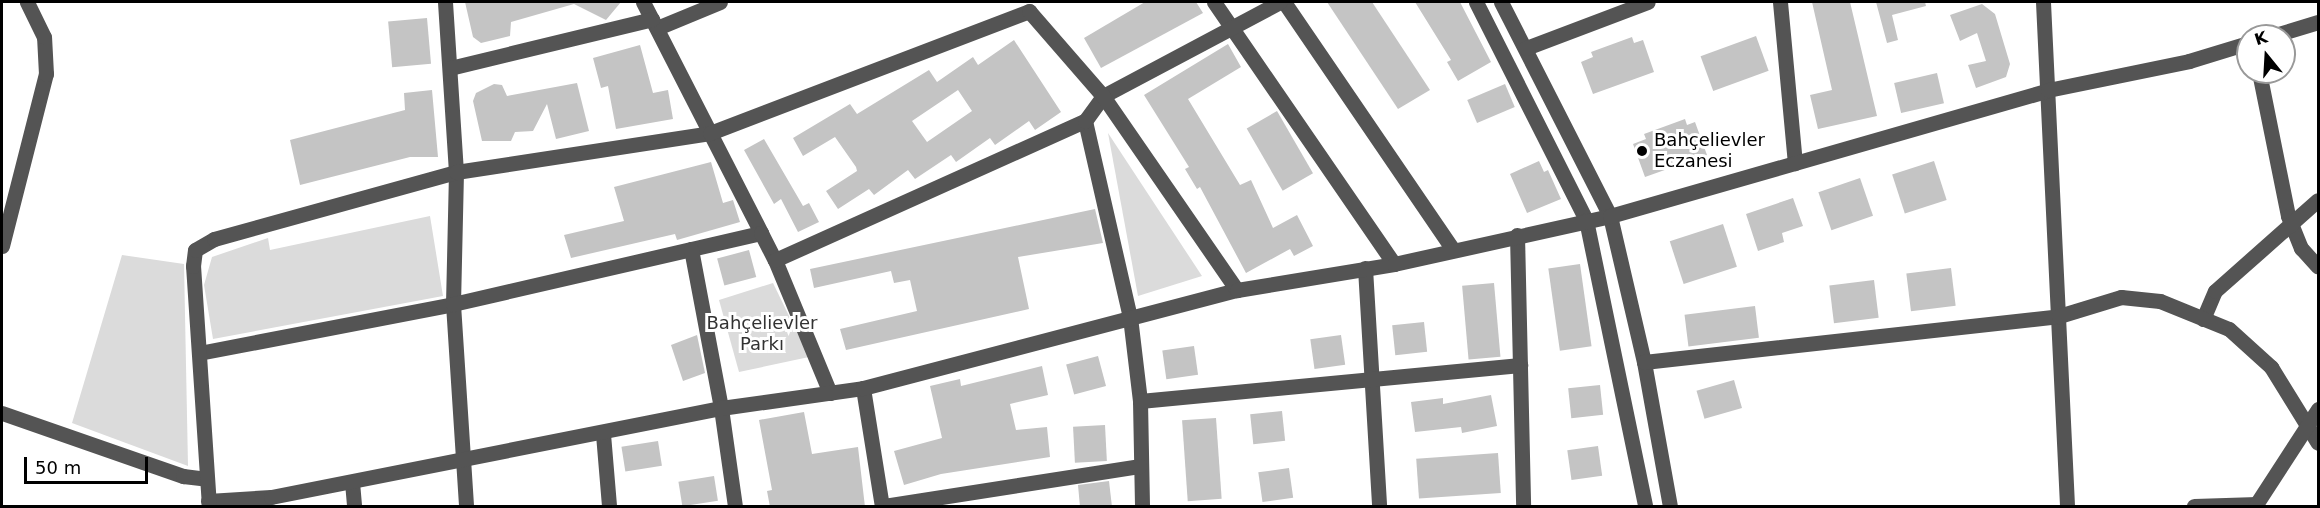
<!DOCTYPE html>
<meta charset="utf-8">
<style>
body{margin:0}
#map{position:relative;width:2320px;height:508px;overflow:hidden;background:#fff;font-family:"DejaVu Sans",sans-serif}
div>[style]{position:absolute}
.green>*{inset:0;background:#dbdbdb}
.building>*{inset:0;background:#c4c4c4;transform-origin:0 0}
.minor>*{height:15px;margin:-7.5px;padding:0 7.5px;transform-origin:7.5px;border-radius:7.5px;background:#545454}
.dots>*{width:16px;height:16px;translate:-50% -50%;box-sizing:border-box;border:3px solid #fff;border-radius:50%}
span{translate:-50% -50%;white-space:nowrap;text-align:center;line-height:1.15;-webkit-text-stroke:6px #fff;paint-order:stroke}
.poi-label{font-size:18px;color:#000}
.left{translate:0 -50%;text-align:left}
.park-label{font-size:18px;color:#323232}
.frame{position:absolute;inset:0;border:3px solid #000;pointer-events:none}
.north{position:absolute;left:2236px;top:24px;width:60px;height:60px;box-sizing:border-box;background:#fff;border:2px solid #999;border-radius:50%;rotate:342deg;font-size:16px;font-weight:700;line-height:24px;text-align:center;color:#000}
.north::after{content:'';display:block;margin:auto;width:21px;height:27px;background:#000;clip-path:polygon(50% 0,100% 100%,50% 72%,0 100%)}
.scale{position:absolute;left:24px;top:457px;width:124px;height:27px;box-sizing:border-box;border:3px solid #000;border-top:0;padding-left:8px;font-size:18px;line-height:21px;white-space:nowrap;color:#000;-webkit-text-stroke:4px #fff;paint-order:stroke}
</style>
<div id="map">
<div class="green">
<div style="clip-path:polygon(1108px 133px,1202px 276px,1138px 296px)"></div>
<div style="clip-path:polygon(430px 216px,443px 296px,213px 339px,204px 285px,212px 257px,268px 238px,270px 250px)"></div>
<div style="clip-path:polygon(122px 255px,184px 264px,188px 466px,72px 423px)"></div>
<div style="clip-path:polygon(773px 283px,809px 357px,739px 372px,719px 300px)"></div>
</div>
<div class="building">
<div style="clip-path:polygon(465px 2px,621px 2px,606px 20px,574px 4px,511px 22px,510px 36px,481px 43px,473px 37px)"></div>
<div style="clip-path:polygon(1145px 2px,1196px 2px,1203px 13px,1101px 68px,1084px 38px)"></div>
<div style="clip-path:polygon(1327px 2px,1372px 2px,1430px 90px,1398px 109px)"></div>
<div style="clip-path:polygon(1415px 2px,1460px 2px,1491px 62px,1458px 81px,1447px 62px,1451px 60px)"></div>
<div style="clip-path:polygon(1812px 2px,1850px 2px,1877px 116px,1818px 129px,1810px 95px,1832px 90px)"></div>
<div style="clip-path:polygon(1876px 2px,1925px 2px,1926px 6px,1892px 15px,1898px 40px,1887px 43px)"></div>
<div style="clip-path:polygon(1982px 4px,1995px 14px,2010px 64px,2006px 77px,1976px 88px,1968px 65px,1986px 61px,1977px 33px,1960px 41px,1950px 15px)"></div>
<div style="left:427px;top:18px;width:46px;height:39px;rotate:85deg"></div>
<div style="left:1756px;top:36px;width:37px;height:59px;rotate:70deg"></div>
<div style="clip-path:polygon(1632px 37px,1634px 43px,1643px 40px,1654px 72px,1593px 94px,1581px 62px,1593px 57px,1591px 52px)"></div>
<div style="clip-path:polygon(evenodd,1014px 40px,1061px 112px,1035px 130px,1029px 121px,995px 145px,990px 138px,956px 162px,951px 155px,915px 179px,908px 170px,874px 195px,869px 189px,838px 209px,826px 191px,857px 171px,856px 167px,835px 137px,803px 156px,793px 138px,850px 104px,857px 114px,929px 70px,937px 82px,973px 57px,978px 65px,1014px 40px,958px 90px,972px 111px,927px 142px,912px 121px,958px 90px)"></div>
<div style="clip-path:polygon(1228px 44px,1241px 67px,1188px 99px,1240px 185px,1251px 180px,1273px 228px,1297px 215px,1313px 246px,1294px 256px,1290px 249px,1246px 273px,1200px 187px,1197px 189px,1185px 169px,1189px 167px,1144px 95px)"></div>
<div style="clip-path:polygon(640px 45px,653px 93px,668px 90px,673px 119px,616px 129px,608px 86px,601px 88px,593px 58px)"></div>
<div style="left:1937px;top:73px;width:31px;height:44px;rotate:77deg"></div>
<div style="clip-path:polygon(577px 83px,589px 131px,556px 139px,547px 104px,533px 131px,515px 132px,511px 141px,482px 141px,473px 101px,476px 93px,494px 84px,502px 85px,507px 96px)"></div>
<div style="left:1505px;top:84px;width:25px;height:41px;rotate:67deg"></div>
<div style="clip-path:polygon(432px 90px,438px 157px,410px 157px,300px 185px,290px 140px,405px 110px,404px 93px)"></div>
<div style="left:1277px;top:111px;width:72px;height:35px;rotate:60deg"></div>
<div style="clip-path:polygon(1685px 119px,1687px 125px,1695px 122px,1707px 155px,1645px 177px,1633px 144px,1646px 139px,1644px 134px)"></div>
<div style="clip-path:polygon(764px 139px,803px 206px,809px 203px,819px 222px,798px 232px,781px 199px,774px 204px,744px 150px)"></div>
<div style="clip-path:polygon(1539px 161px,1544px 172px,1548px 170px,1561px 199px,1527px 213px,1510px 174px)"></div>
<div style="left:1934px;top:161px;width:41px;height:44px;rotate:72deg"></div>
<div style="clip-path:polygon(711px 162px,723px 203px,733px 200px,740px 222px,677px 240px,675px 234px,571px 258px,564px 235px,624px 221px,614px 187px)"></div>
<div style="left:1860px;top:178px;width:40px;height:44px;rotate:71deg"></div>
<div style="clip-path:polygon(1793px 198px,1803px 226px,1782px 233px,1784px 242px,1758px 251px,1746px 214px)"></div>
<div style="clip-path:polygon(1095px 209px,1103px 243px,1018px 257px,1029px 309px,846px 350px,840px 329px,917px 311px,910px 280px,894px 283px,891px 271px,814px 288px,810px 269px)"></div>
<div style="left:1723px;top:224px;width:45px;height:56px;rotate:72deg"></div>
<div style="left:749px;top:250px;width:28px;height:33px;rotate:75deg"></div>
<div style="left:1580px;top:264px;width:83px;height:32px;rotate:82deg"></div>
<div style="left:1951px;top:268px;width:38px;height:45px;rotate:83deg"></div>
<div style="left:1874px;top:280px;width:38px;height:45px;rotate:83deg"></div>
<div style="left:1494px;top:283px;width:74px;height:32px;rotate:85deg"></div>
<div style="left:1755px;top:306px;width:32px;height:71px;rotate:83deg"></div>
<div style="left:1424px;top:322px;width:30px;height:32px;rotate:84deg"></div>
<div style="clip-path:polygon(697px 335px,705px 373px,683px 381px,671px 345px)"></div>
<div style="left:1341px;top:335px;width:30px;height:31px;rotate:82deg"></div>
<div style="left:1194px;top:346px;width:29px;height:32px;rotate:82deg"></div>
<div style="left:1098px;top:356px;width:31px;height:33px;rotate:75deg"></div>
<div style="clip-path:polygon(1042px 366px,1048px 395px,1010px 404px,1016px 430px,1047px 427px,1050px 457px,941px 474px,904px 485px,894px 451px,942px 438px,930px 386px,960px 379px,961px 386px)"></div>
<div style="left:1734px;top:380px;width:29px;height:39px;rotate:74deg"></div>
<div style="left:1600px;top:385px;width:30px;height:32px;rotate:84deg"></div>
<div style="clip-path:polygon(1491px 395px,1497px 426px,1462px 433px,1461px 427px,1415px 432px,1411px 402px,1443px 398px,1443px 404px)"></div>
<div style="left:1282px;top:411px;width:30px;height:32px;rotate:84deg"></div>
<div style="clip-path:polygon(804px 412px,812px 454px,858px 447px,865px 507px,770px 507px,767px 491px,772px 490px,759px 420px)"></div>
<div style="left:1216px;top:418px;width:81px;height:34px;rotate:86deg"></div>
<div style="left:1105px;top:425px;width:36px;height:32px;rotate:87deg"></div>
<div style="left:658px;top:441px;width:25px;height:37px;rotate:81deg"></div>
<div style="left:1598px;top:446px;width:30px;height:31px;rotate:82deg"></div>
<div style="left:1498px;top:453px;width:40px;height:82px;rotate:86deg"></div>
<div style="left:1289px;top:468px;width:30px;height:31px;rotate:82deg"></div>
<div style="left:714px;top:476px;width:25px;height:36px;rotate:81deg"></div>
<div style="clip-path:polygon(1109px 481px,1112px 507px,1080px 507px,1078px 485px)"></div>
</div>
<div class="minor">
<div style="left:445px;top:2px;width:170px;rotate:86.3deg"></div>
<div style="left:456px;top:172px;width:132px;rotate:91.3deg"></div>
<div style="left:453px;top:304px;width:202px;rotate:86.3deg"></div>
<div style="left:643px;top:2px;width:259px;rotate:62.9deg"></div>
<div style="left:1214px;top:2px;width:318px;rotate:55.5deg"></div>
<div style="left:1284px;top:2px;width:300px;rotate:55.7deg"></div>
<div style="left:1476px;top:2px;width:244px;rotate:63.2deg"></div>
<div style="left:1586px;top:220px;width:292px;rotate:78.3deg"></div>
<div style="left:1501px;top:2px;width:240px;rotate:63deg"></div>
<div style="left:1610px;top:216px;width:150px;rotate:76.9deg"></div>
<div style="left:1644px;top:362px;width:146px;rotate:79.8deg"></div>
<div style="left:1780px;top:2px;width:162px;rotate:84.7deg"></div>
<div style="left:2043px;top:2px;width:505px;rotate:87.27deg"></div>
<div style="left:657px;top:28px;width:68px;rotate:-22.4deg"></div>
<div style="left:2272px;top:36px;width:48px;rotate:-16.9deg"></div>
<div style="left:1526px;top:48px;width:130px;rotate:-20.7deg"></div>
<div style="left:450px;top:68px;width:208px;rotate:-13.6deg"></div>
<div style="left:2259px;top:72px;width:147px;rotate:78.6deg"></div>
<div style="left:2288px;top:216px;width:35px;rotate:68deg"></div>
<div style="left:2301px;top:248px;width:25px;rotate:48deg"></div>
<div style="left:1085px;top:121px;width:201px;rotate:77.1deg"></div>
<div style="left:1130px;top:317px;width:85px;rotate:83.2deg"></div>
<div style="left:1140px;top:401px;width:105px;rotate:88.9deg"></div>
<div style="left:1517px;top:235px;width:271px;rotate:88.7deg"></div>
<div style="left:2px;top:246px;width:178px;rotate:-75.7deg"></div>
<div style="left:46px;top:74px;width:37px;rotate:-93deg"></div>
<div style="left:44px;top:37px;width:39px;rotate:-116deg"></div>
<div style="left:691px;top:249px;width:72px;rotate:-12.9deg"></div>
<div style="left:761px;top:233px;width:30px;rotate:63deg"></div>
<div style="left:1365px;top:268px;width:238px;rotate:86.6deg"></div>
<div style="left:2203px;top:319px;width:30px;rotate:-67deg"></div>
<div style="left:2215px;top:291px;width:137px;rotate:-41.5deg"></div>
<div style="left:199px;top:353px;width:259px;rotate:-10.9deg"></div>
<div style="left:453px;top:304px;width:244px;rotate:-13deg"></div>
<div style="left:691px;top:249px;width:162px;rotate:79.3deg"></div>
<div style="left:721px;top:408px;width:99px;rotate:81.9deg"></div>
<div style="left:1644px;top:362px;width:418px;rotate:-6.3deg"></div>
<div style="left:2059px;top:316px;width:65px;rotate:-17deg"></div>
<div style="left:2121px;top:297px;width:39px;rotate:6deg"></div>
<div style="left:2160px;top:301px;width:74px;rotate:22.1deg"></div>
<div style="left:2229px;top:329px;width:57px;rotate:42.1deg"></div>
<div style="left:2271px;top:367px;width:89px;rotate:58.3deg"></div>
<div style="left:863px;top:388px;width:120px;rotate:80.9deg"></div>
<div style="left:830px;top:393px;width:144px;rotate:-112.5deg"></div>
<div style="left:775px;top:260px;width:340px;rotate:-24.2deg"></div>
<div style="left:1085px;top:121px;width:31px;rotate:-54deg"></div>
<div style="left:1103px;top:96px;width:200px;rotate:-28deg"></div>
<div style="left:1140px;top:401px;width:382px;rotate:-5.4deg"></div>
<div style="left:2px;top:413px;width:192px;rotate:19.2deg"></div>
<div style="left:183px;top:476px;width:24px;rotate:7deg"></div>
<div style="left:603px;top:434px;width:72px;rotate:85.2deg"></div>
<div style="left:352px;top:482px;width:24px;rotate:85deg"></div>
<div style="left:208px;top:501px;width:63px;rotate:-3.6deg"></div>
<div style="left:271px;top:497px;width:459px;rotate:-11.2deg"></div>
<div style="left:721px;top:408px;width:143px;rotate:-8deg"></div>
<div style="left:863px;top:388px;width:387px;rotate:-14.7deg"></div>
<div style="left:209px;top:506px;width:241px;rotate:-93.8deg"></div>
<div style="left:193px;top:266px;width:16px;rotate:-83deg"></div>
<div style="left:195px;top:250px;width:22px;rotate:-30deg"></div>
<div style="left:214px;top:239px;width:251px;rotate:-15.5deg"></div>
<div style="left:456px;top:172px;width:257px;rotate:-8.7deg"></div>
<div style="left:710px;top:133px;width:342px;rotate:-20.9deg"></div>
<div style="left:1029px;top:11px;width:113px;rotate:49deg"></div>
<div style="left:1103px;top:96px;width:236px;rotate:55.4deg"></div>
<div style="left:1237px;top:290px;width:159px;rotate:-9.4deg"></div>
<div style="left:1394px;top:264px;width:221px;rotate:-12.5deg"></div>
<div style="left:1610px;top:216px;width:456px;rotate:-16deg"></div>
<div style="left:2048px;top:90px;width:144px;rotate:-11.6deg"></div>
<div style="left:2189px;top:61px;width:62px;rotate:-17deg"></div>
<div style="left:884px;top:506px;width:258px;rotate:-8.9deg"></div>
<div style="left:2194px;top:506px;width:63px;rotate:-1.8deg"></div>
<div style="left:2255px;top:506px;width:116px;rotate:-57deg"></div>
</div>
<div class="dots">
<div style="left:1642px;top:151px;background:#000"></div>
</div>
<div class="poi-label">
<span class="left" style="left:1654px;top:151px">Bahçelievler<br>Eczanesi</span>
</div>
<div class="park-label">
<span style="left:762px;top:334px">Bahçelievler<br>Parkı</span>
</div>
<div class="frame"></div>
<div class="north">K</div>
<div class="scale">50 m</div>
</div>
